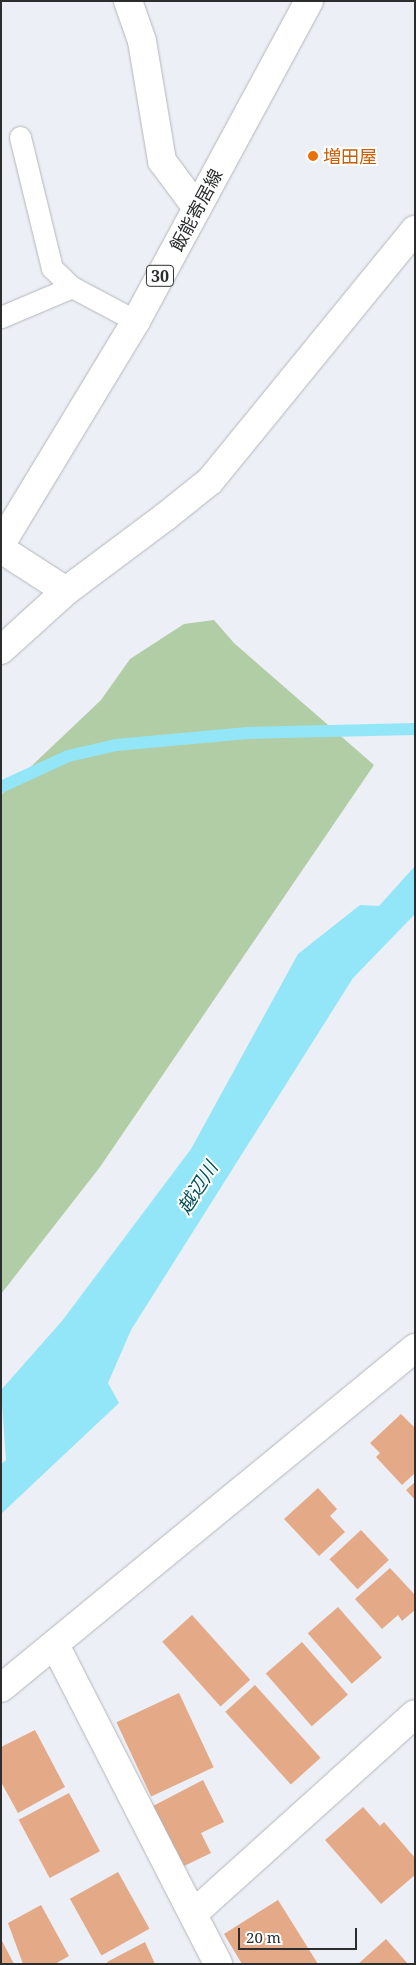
<!DOCTYPE html>
<meta charset="utf-8">
<style>
body{margin:0}
#map{position:relative;width:416px;height:1965px;overflow:hidden;background:#eceff5;font-family:"Noto Serif","Noto Sans JP",serif}
div>[style]{position:absolute}
.green>*{inset:0;background:#b1cda6}
.water>*{inset:0;background:#93e6f7}
.stream>*{height:12px;margin:-6px;padding:0 6px;transform-origin:6px;border-radius:6px;background:#93e6f7}
.building>*{inset:0;background:#e4a986;transform-origin:0 0}
.roads{filter:drop-shadow(0 0 1px #b3b6bb) drop-shadow(0 0 1px #b3b6bb)}
.lane>*{height:21px;margin:-10.5px;padding:0 10.5px;transform-origin:10.5px;border-radius:10.5px;background:#fff}
.street>*{height:28px;margin:-14px;padding:0 14px;transform-origin:14px;border-radius:14px;background:#fff}
.secondary>*{height:28px;margin:-14px;padding:0 14px;transform-origin:14px;border-radius:14px;background:#fff}
.primary>*{height:28px;margin:-14px;padding:0 14px;transform-origin:14px;border-radius:14px;background:#fff}
.dots>*{width:14px;height:14px;translate:-50% -50%;box-sizing:border-box;border:2px solid #fff;border-radius:50%}
span{translate:-50% -50%;white-space:nowrap;text-align:center;line-height:1.15;-webkit-text-stroke:4px #fff;paint-order:stroke}
.shield-label span{padding:1px 4px;background:#fff;border:1px solid;border-radius:4px;-webkit-text-stroke-width:0}
.shield-label{font-size:16px;color:#2c2d2f;font-weight:700}
.food-label{font-size:18px;color:#c56008}
.left{translate:0 -50%;text-align:left}
.street-label{font-size:18px;color:#2c2d2f}
.water-label{font-size:19px;color:#05525e;font-style:italic}
.frame{position:absolute;inset:0;border:2px solid #2c2d2f;pointer-events:none}
.scale{position:absolute;left:238px;top:1928px;width:119px;height:22px;box-sizing:border-box;border:2px solid #2c2d2f;border-top:0;padding-left:6px;font-size:15px;line-height:18px;white-space:nowrap;color:#2c2d2f;-webkit-text-stroke:4px #fff;paint-order:stroke}
</style>
<div id="map">
<div class="green">
<div style="clip-path:polygon(214px 620px,234px 643px,374px 765px,100px 1167px,1px 1294px,1px 795px,101px 700px,130px 659px,184px 624px)"></div>
</div>
<div class="water">
<div style="clip-path:polygon(415px 866px,415px 914px,353px 978px,131px 1330px,108px 1383px,119px 1403px,1px 1514px,1px 1464px,6px 1460px,1px 1390px,62px 1321px,191px 1149px,298px 954px,360px 905px,379px 906px)"></div>
</div>
<div class="stream">
<div style="left:1px;top:787px;width:74px;rotate:-24.8deg"></div>
<div style="left:68px;top:756px;width:49px;rotate:-12.9deg"></div>
<div style="left:116px;top:745px;width:132px;rotate:-5.2deg"></div>
<div style="left:247px;top:733px;width:168px;rotate:-1.4deg"></div>
</div>
<div class="building">
<div style="clip-path:polygon(401px 1414px,415px 1428px,415px 1473px,402px 1485px,376px 1457px,380px 1453px,370px 1443px)"></div>
<div style="clip-path:polygon(415px 1482px,415px 1500px,406px 1490px)"></div>
<div style="clip-path:polygon(318px 1488px,337px 1509px,330px 1516px,345px 1532px,319px 1556px,284px 1519px)"></div>
<div style="left:361px;top:1530px;width:41px;height:43px;rotate:47deg"></div>
<div style="clip-path:polygon(390px 1568px,415px 1595px,415px 1610px,402px 1621px,398px 1615px,382px 1629px,355px 1599px)"></div>
<div style="left:338px;top:1607px;width:67px;height:40px;rotate:49deg"></div>
<div style="left:192px;top:1615px;width:87px;height:40px;rotate:48deg"></div>
<div style="left:302px;top:1642px;width:70px;height:48px;rotate:49deg"></div>
<div style="left:255px;top:1685px;width:98px;height:40px;rotate:48deg"></div>
<div style="left:179px;top:1693px;width:82px;height:69px;rotate:65deg"></div>
<div style="clip-path:polygon(35px 1730px,65px 1787px,18px 1813px,1px 1782px,1px 1747px)"></div>
<div style="clip-path:polygon(203px 1780px,224px 1822px,201px 1833px,211px 1853px,184px 1866px,153px 1806px)"></div>
<div style="left:69px;top:1793px;width:66px;height:57px;rotate:62deg"></div>
<div style="clip-path:polygon(363px 1807px,380px 1826px,384px 1822px,415px 1858px,415px 1875px,381px 1904px,325px 1840px)"></div>
<div style="left:118px;top:1872px;width:65px;height:55px;rotate:61deg"></div>
<div style="clip-path:polygon(278px 1900px,318px 1964px,242px 1964px,224px 1934px)"></div>
<div style="clip-path:polygon(41px 1905px,69px 1956px,55px 1964px,23px 1964px,8px 1923px)"></div>
<div style="clip-path:polygon(1px 1939px,14px 1964px,1px 1964px)"></div>
<div style="clip-path:polygon(386px 1939px,408px 1964px,358px 1964px)"></div>
<div style="clip-path:polygon(145px 1942px,155px 1964px,108px 1964px,107px 1962px)"></div>
</div>
<div class="roads">
<div class="lane">
<div style="left:20px;top:137px;width:135px;rotate:76.3deg"></div>
<div style="left:52px;top:268px;width:28px;rotate:44deg"></div>
<div style="left:72px;top:287px;width:72px;rotate:28deg"></div>
<div style="left:1px;top:317px;width:77px;rotate:-22.9deg"></div>
</div>
<div class="street">
<div style="left:128px;top:1px;width:42px;rotate:70.7deg"></div>
<div style="left:142px;top:41px;width:122px;rotate:80.5deg"></div>
<div style="left:162px;top:161px;width:59px;rotate:53.3deg"></div>
<div style="left:1px;top:549px;width:77px;rotate:32.9deg"></div>
<div style="left:66px;top:591px;width:124px;rotate:-36.8deg"></div>
<div style="left:165px;top:517px;width:58px;rotate:-38.7deg"></div>
<div style="left:210px;top:481px;width:324px;rotate:-50.8deg"></div>
<div style="left:1px;top:650px;width:88px;rotate:-42.2deg"></div>
<div style="left:55px;top:1645px;width:358px;rotate:62.9deg"></div>
<div style="left:194px;top:1913px;width:297px;rotate:-42deg"></div>
</div>
<div class="secondary">
<div style="left:1px;top:1688px;width:536px;rotate:-39.39deg"></div>
</div>
<div class="primary">
<div style="left:1px;top:544px;width:261px;rotate:-58.8deg"></div>
<div style="left:136px;top:321px;width:364px;rotate:-61.6deg"></div>
</div>
</div>
<div class="dots">
<div style="left:313px;top:156px;background:#e8710a"></div>
</div>
<div class="shield-label">
<span style="left:160px;top:276px">30</span>
</div>
<div class="food-label">
<span class="left" style="left:323px;top:156px">増田屋</span>
</div>
<div class="street-label">
<span style="left:196px;top:210px;rotate:-62deg">飯能寄居線</span>
</div>
<div class="water-label">
<span style="left:198px;top:1188px;rotate:-58deg">越辺川</span>
</div>
<div class="frame"></div>
<div class="scale">20 m</div>
</div>
